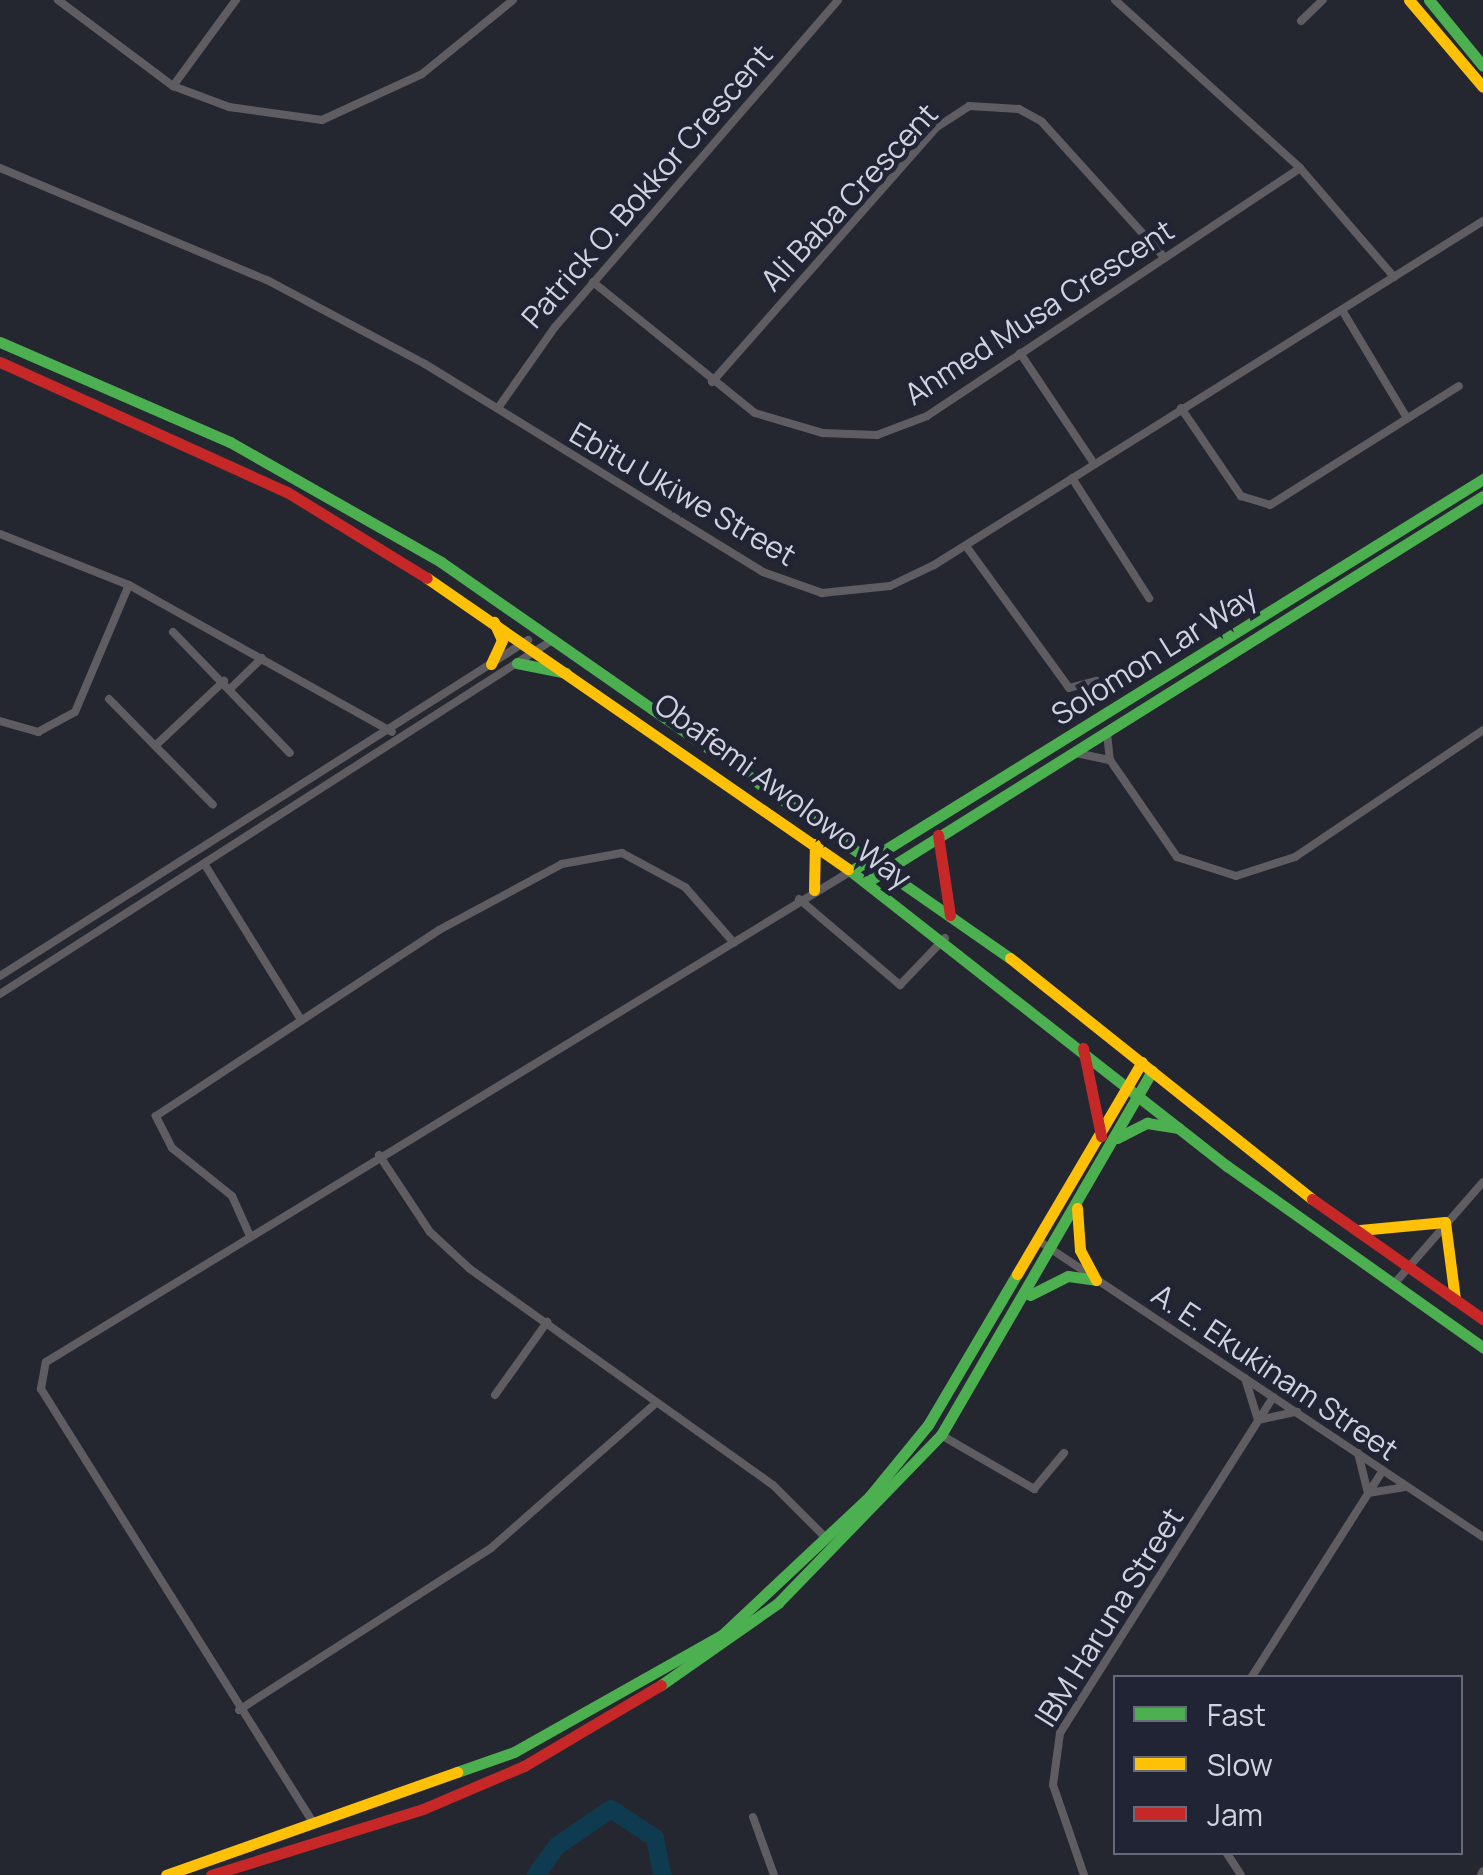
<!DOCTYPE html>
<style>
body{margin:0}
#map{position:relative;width:1483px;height:1875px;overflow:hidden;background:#252730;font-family:Manrope,sans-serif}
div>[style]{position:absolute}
.river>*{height:18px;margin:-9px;padding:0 9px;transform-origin:9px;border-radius:9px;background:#0f3b50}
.street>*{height:8px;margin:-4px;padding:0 4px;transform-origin:4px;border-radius:4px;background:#605d62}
.fast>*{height:11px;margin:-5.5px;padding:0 5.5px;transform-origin:5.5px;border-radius:5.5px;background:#4caf50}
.slow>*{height:11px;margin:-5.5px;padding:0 5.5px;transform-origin:5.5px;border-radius:5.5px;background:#ffc107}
.jam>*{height:11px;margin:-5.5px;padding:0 5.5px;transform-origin:5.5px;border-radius:5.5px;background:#c62828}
span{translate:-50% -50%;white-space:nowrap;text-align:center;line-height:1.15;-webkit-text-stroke:9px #202435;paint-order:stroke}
.street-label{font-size:30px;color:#d1d4e0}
.legend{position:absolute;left:1113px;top:1675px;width:350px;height:180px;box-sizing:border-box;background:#202435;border:2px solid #676a79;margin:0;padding:12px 18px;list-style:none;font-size:30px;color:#d1d4e0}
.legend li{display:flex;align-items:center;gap:20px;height:50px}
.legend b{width:50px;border:2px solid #676a79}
</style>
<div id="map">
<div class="river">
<div style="left:536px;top:1875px;width:36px;rotate:-54deg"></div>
<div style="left:557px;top:1846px;width:65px;rotate:-34.4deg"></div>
<div style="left:611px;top:1809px;width:53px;rotate:33.4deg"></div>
<div style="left:655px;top:1838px;width:38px;rotate:79deg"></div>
</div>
<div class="street">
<div style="left:58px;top:0;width:144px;rotate:36.8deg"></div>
<div style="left:173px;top:86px;width:60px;rotate:20.6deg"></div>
<div style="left:229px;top:107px;width:94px;rotate:8deg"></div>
<div style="left:322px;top:120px;width:110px;rotate:-24.7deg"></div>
<div style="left:422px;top:74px;width:117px;rotate:-39.1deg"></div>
<div style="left:1115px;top:0;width:250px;rotate:42.2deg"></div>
<div style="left:1300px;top:168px;width:144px;rotate:49.2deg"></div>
<div style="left:1301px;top:21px;width:30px;rotate:-44deg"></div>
<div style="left:173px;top:86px;width:107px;rotate:-53.8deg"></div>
<div style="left:0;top:168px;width:290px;rotate:22.8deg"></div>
<div style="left:267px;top:280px;width:179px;rotate:28deg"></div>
<div style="left:425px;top:364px;width:397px;rotate:31.6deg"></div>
<div style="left:763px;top:572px;width:63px;rotate:19.6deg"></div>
<div style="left:822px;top:593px;width:68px;rotate:-5.9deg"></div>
<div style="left:890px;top:586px;width:49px;rotate:-25.5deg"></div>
<div style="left:934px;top:565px;width:648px;rotate:-32.07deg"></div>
<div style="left:593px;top:282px;width:208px;rotate:39deg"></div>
<div style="left:755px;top:413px;width:71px;rotate:16.4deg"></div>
<div style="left:823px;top:433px;width:54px;rotate:2.1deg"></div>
<div style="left:877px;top:435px;width:53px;rotate:-20.8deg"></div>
<div style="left:927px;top:416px;width:448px;rotate:-33.6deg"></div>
<div style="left:1342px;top:310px;width:126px;rotate:59deg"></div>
<div style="left:1020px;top:353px;width:131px;rotate:56.2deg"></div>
<div style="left:712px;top:382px;width:340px;rotate:-48.6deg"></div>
<div style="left:937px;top:127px;width:38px;rotate:-33deg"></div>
<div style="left:969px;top:106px;width:50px;rotate:3.4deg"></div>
<div style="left:1019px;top:109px;width:26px;rotate:29deg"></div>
<div style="left:1042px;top:122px;width:183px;rotate:47.9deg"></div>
<div style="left:498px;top:408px;width:99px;rotate:-54.9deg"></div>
<div style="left:555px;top:327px;width:432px;rotate:-49.1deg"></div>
<div style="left:1181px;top:408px;width:107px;rotate:55.7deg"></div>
<div style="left:1241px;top:496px;width:30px;rotate:17deg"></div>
<div style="left:1270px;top:505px;width:223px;rotate:-32.2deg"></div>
<div style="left:1072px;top:478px;width:143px;rotate:57.3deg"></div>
<div style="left:0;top:534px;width:139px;rotate:21.6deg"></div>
<div style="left:129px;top:585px;width:301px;rotate:29.2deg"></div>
<div style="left:966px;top:546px;width:175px;rotate:54deg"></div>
<div style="left:1069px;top:688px;width:28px;rotate:-15deg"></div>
<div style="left:173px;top:632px;width:168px;rotate:46deg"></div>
<div style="left:231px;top:688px;width:43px;rotate:-44.1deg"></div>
<div style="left:109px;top:699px;width:148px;rotate:45.5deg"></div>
<div style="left:0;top:721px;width:40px;rotate:16deg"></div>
<div style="left:38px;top:732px;width:42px;rotate:-28.4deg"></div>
<div style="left:75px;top:712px;width:138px;rotate:-67deg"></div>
<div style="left:1107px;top:733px;width:27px;rotate:84deg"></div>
<div style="left:1110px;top:760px;width:118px;rotate:55.4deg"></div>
<div style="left:1177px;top:857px;width:62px;rotate:17.9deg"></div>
<div style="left:1236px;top:876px;width:62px;rotate:-17.9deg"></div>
<div style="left:1295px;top:857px;width:227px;rotate:-34deg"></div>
<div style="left:155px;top:746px;width:95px;rotate:-43.3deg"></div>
<div style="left:1076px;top:753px;width:35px;rotate:12deg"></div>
<div style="left:205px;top:865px;width:182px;rotate:58.2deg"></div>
<div style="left:799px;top:899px;width:133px;rotate:40.4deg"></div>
<div style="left:900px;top:985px;width:65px;rotate:-46.2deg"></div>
<div style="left:0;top:976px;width:626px;rotate:-32.47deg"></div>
<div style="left:0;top:994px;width:658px;rotate:-32.65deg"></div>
<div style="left:379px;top:1155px;width:92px;rotate:56.5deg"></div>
<div style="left:430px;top:1232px;width:54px;rotate:42.8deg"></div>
<div style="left:470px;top:1269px;width:372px;rotate:35.5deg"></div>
<div style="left:773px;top:1485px;width:75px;rotate:45deg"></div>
<div style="left:250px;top:1236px;width:44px;rotate:-114.2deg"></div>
<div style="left:232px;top:1196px;width:77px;rotate:-141.3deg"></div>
<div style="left:172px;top:1148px;width:36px;rotate:-117deg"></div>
<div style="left:156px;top:1116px;width:339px;rotate:-33.3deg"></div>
<div style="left:439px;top:930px;width:140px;rotate:-28.2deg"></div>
<div style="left:562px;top:864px;width:61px;rotate:-10.4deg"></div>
<div style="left:622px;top:853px;width:72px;rotate:28.4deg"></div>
<div style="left:685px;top:887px;width:74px;rotate:48.8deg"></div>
<div style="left:1042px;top:1243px;width:530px;rotate:33.69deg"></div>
<div style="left:1394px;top:1284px;width:135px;rotate:-48.9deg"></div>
<div style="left:1245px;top:1378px;width:44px;rotate:72.8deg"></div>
<div style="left:1258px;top:1420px;width:40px;rotate:-12deg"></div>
<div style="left:495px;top:1395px;width:90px;rotate:-54.5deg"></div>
<div style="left:941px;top:1435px;width:108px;rotate:30.1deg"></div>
<div style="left:1034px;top:1489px;width:47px;rotate:-50.2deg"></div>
<div style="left:1358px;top:1453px;width:41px;rotate:76deg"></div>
<div style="left:1368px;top:1493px;width:39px;rotate:-9deg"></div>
<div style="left:1251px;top:1678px;width:246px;rotate:-57.6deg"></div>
<div style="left:239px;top:1710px;width:300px;rotate:-32.7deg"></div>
<div style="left:491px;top:1548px;width:217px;rotate:-41.3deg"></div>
<div style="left:753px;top:1817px;width:62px;rotate:70.1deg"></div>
<div style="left:314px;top:1824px;width:514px;rotate:-122.11deg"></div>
<div style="left:41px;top:1389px;width:27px;rotate:-80deg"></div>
<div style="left:46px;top:1362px;width:943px;rotate:-31.38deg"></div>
<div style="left:1226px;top:1852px;width:27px;rotate:57deg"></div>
<div style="left:1084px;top:1875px;width:95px;rotate:-109deg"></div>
<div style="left:1053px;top:1785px;width:52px;rotate:-82.3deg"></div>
<div style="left:1060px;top:1733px;width:398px;rotate:-57.6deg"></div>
<div style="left:1481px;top:1875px;width:4px;rotate:-63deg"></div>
</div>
<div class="fast">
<div style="left:1429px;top:0;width:85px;rotate:50.7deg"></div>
<div style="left:0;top:342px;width:251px;rotate:23.5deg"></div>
<div style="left:230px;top:442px;width:243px;rotate:29.6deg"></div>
<div style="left:441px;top:562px;width:693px;rotate:34.84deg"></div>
<div style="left:517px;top:663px;width:50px;rotate:11.5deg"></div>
<div style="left:848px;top:869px;width:482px;rotate:38.1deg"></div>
<div style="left:1227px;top:1166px;width:314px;rotate:35.3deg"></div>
<div style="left:851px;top:871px;width:744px;rotate:-31.81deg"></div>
<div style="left:867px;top:882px;width:727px;rotate:-32.07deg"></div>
<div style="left:1117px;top:1138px;width:34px;rotate:-27deg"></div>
<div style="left:1147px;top:1123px;width:32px;rotate:9deg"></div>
<div style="left:1030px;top:1295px;width:42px;rotate:-26.6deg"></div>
<div style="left:1068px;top:1276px;width:28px;rotate:8deg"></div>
<div style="left:661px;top:1685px;width:143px;rotate:-35deg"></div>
<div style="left:778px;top:1603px;width:234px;rotate:-45.9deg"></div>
<div style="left:941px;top:1435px;width:421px;rotate:-59.9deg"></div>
<div style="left:457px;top:1772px;width:60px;rotate:-19.3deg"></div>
<div style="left:514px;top:1752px;width:239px;rotate:-29.4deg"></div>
<div style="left:722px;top:1635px;width:202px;rotate:-43.2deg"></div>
<div style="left:869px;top:1497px;width:93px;rotate:-50.7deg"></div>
<div style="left:928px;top:1425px;width:175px;rotate:-59.5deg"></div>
</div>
<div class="slow">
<div style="left:1409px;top:0;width:114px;rotate:49.6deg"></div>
<div style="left:427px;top:578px;width:512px;rotate:34.65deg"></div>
<div style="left:491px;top:664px;width:26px;rotate:-65deg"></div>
<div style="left:502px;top:640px;width:20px;rotate:-114deg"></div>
<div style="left:814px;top:890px;width:46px;rotate:-88.8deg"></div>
<div style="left:1010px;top:958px;width:386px;rotate:38.6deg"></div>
<div style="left:1077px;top:1208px;width:42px;rotate:85.9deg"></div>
<div style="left:1080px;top:1250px;width:34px;rotate:62deg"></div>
<div style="left:1360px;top:1230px;width:85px;rotate:-5.4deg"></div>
<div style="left:1445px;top:1222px;width:78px;rotate:82.6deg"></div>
<div style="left:1017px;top:1274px;width:246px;rotate:-59.5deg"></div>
<div style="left:166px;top:1875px;width:309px;rotate:-19.5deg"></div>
</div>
<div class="jam">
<div style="left:0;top:362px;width:315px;rotate:24.4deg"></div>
<div style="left:287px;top:492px;width:164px;rotate:31.6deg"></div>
<div style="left:938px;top:835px;width:81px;rotate:81.5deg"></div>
<div style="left:1083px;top:1048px;width:90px;rotate:78.4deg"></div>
<div style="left:1312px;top:1199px;width:209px;rotate:35.1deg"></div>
<div style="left:211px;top:1875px;width:222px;rotate:-17.3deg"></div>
<div style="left:423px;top:1809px;width:110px;rotate:-23.1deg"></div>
<div style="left:524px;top:1766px;width:159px;rotate:-30.6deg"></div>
</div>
<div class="street-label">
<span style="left:647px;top:186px;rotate:-49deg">Patrick O. Bokkor Crescent</span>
<span style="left:849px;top:197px;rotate:-47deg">Ali Baba Crescent</span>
<span style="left:1039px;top:312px;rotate:-33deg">Ahmed Musa Crescent</span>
<span style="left:683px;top:494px;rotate:30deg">Ebitu Ukiwe Street</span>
<span style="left:1154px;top:655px;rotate:-32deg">Solomon Lar Way</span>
<span style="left:783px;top:791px;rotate:36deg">Obafemi Awolowo Way</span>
<span style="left:1275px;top:1372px;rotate:34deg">A. E. Ekukinam Street</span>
<span style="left:1109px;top:1617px;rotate:-58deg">IBM Haruna Street</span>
</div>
<ul class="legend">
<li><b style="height:12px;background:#4caf50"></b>Fast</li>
<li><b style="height:12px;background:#ffc107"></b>Slow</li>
<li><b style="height:12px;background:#c62828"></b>Jam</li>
</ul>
</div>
